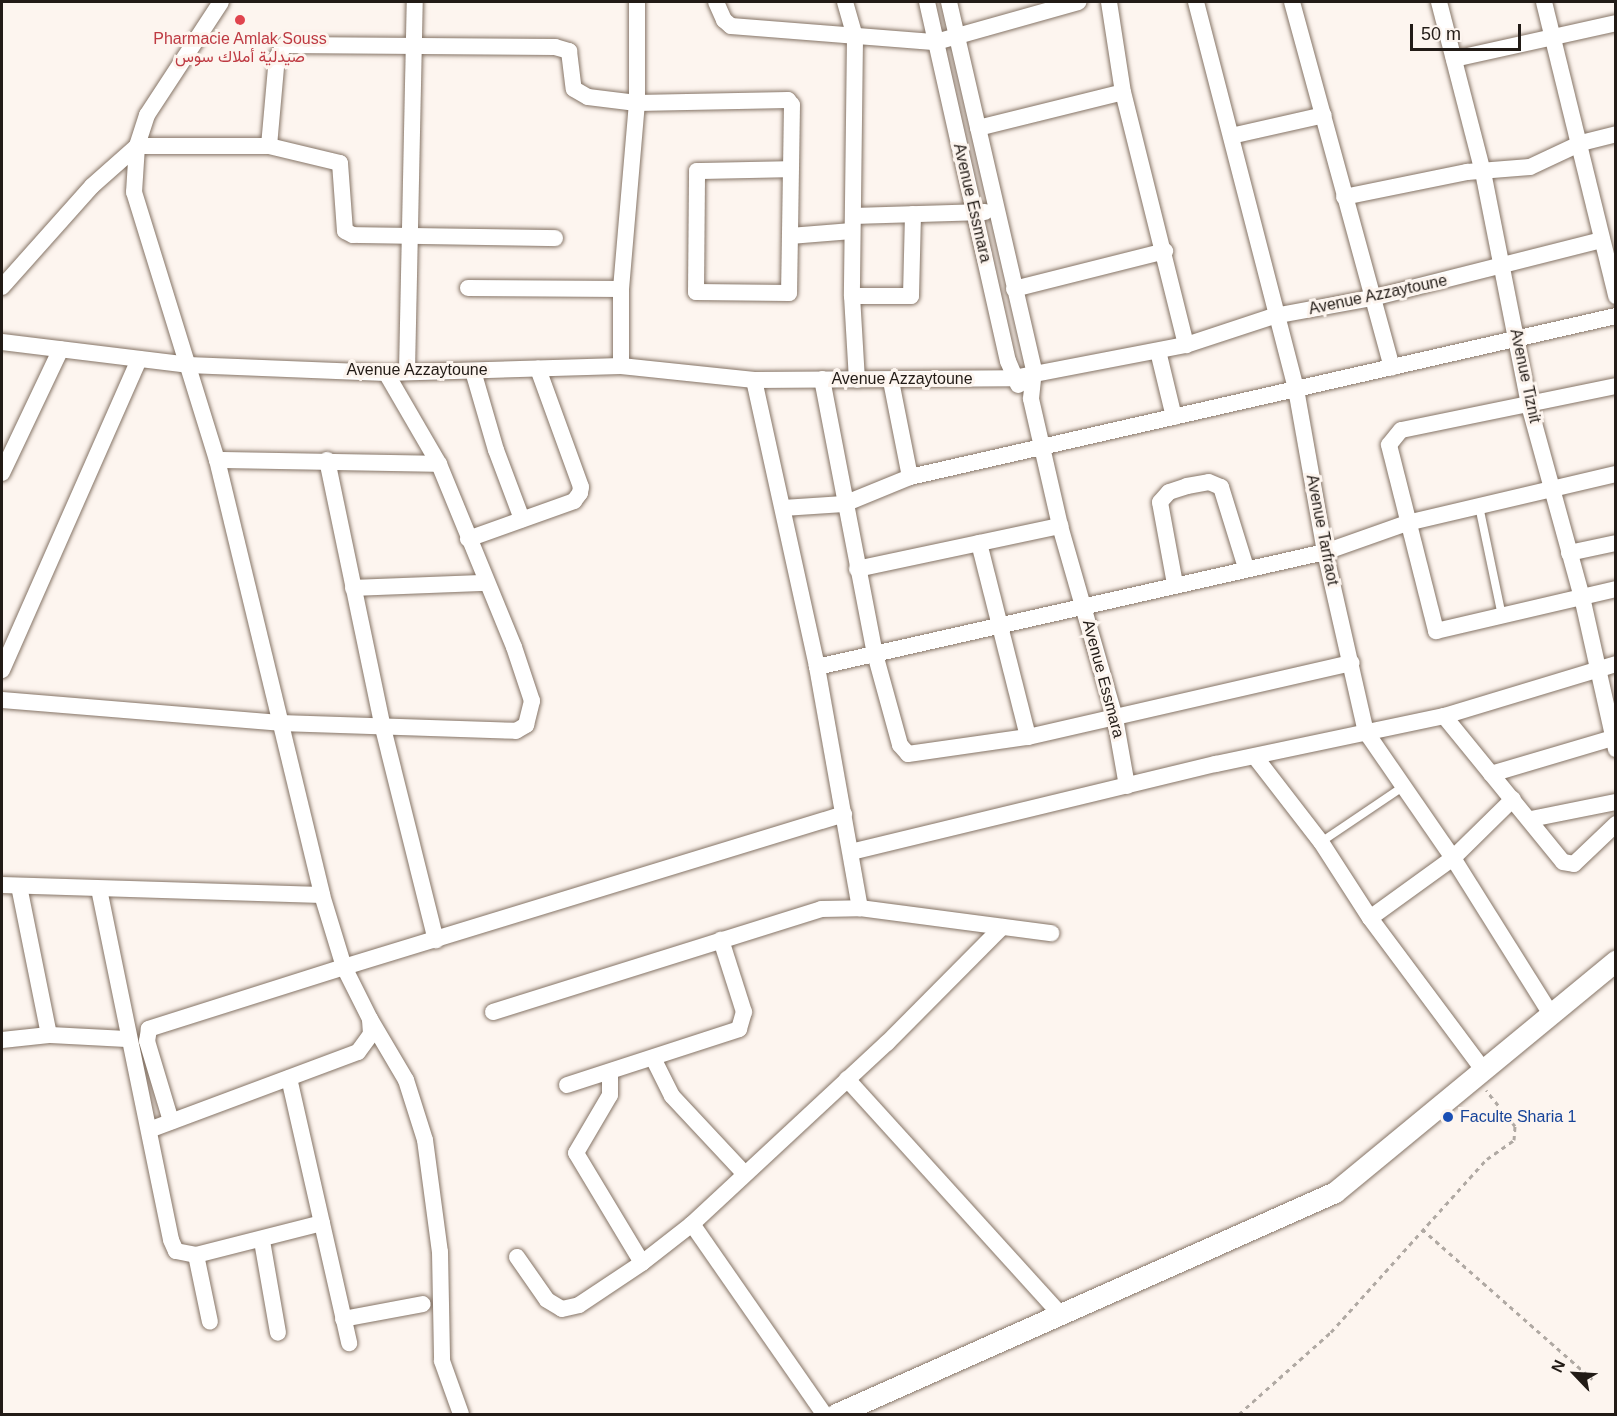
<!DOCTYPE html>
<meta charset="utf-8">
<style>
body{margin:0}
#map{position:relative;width:1617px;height:1416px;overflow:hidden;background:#fdf5ef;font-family:Arial,Vazirmatn,sans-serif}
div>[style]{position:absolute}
.path>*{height:3px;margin-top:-1.5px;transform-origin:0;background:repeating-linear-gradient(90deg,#b0a9a3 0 4.5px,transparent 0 9px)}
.roads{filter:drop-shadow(0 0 2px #857466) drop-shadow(0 0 2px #857466)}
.service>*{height:8px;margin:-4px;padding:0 4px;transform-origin:4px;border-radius:4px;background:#fff}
.minor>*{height:16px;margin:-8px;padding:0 8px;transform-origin:8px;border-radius:8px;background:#fff}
.tertiary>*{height:21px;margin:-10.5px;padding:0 10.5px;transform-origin:10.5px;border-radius:10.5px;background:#fff}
.dots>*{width:16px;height:16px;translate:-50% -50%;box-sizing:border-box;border:3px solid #fdf5ef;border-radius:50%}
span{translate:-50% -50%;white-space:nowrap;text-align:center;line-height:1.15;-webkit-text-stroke:6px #fdf5ef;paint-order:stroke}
.health-label{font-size:16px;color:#be3a42}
.street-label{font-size:16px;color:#221b16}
.transit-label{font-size:16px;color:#164399}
.left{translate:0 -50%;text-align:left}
.frame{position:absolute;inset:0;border:3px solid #221b16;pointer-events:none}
.north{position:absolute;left:1545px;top:1344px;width:60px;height:60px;-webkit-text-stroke:4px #fdf5ef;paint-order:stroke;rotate:295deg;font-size:16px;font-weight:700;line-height:24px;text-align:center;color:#221b16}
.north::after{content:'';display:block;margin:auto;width:21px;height:27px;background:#221b16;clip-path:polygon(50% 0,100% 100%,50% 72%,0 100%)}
.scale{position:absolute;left:1410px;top:24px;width:111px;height:27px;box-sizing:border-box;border:3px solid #221b16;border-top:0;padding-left:8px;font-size:18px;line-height:21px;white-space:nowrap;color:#221b16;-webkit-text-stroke:4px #fdf5ef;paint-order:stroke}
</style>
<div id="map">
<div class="path">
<div style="left:1422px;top:1229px;width:227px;rotate:41.4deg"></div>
<div style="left:1239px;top:1414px;width:123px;rotate:-41.7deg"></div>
<div style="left:1331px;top:1332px;width:233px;rotate:-48deg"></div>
<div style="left:1487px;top:1159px;width:33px;rotate:-35deg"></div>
<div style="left:1514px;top:1140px;width:14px;rotate:-86deg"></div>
<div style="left:1515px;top:1126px;width:46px;rotate:-128.9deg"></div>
</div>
<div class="roads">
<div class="service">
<div style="left:1479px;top:506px;width:112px;rotate:78.2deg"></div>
<div style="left:1321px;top:842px;width:100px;rotate:-34deg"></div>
</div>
<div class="minor">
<div style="left:221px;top:2px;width:135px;rotate:123.2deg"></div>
<div style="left:147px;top:115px;width:33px;rotate:108deg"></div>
<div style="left:137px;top:146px;width:46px;rotate:93.7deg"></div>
<div style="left:134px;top:192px;width:281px;rotate:72.8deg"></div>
<div style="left:217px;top:460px;width:447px;rotate:76.4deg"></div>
<div style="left:322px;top:895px;width:75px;rotate:73deg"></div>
<div style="left:344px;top:967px;width:523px;rotate:-17.01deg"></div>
<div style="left:716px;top:2px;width:20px;rotate:66deg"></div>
<div style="left:724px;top:20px;width:9px;rotate:41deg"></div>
<div style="left:731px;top:26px;width:206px;rotate:4.5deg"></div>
<div style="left:936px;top:42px;width:148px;rotate:-15.7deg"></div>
<div style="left:845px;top:2px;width:37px;rotate:74deg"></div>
<div style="left:855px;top:38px;width:258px;rotate:90.7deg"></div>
<div style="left:852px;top:296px;width:84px;rotate:86.6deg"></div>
<div style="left:927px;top:2px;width:368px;rotate:77.3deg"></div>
<div style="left:1008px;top:361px;width:26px;rotate:67deg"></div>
<div style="left:949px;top:2px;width:378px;rotate:77deg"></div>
<div style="left:1034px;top:370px;width:29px;rotate:96deg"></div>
<div style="left:1031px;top:399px;width:130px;rotate:77.1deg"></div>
<div style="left:1060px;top:526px;width:200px;rotate:74deg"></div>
<div style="left:1115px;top:718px;width:69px;rotate:80deg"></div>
<div style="left:1109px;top:2px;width:91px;rotate:81.2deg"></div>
<div style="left:1123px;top:92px;width:261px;rotate:76deg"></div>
<div style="left:1196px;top:2px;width:400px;rotate:75.5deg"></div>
<div style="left:1296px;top:389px;width:166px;rotate:79.9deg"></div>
<div style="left:1325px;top:552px;width:185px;rotate:77.2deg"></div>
<div style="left:1366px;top:732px;width:153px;rotate:55.4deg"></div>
<div style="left:1453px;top:858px;width:184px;rotate:57.9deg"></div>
<div style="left:1292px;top:2px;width:379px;rotate:74.7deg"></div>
<div style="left:1439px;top:2px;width:176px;rotate:75.5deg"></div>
<div style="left:1483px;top:172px;width:237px;rotate:78.8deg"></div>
<div style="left:1529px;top:405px;width:199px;rotate:74.6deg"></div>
<div style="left:1582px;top:597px;width:156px;rotate:77.4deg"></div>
<div style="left:1544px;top:2px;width:303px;rotate:76.2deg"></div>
<div style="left:1454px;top:59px;width:166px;rotate:-12.5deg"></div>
<div style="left:978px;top:128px;width:149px;rotate:-13.9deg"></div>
<div style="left:1231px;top:136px;width:95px;rotate:-12.7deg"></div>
<div style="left:269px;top:146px;width:89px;rotate:-84.9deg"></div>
<div style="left:277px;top:57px;width:14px;rotate:-56deg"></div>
<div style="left:285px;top:45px;width:270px;rotate:0.4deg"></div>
<div style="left:555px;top:47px;width:15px;rotate:16deg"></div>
<div style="left:569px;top:51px;width:38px;rotate:83deg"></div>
<div style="left:574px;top:89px;width:16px;rotate:30deg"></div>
<div style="left:588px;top:97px;width:49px;rotate:7deg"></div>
<div style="left:637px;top:103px;width:151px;rotate:-1.1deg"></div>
<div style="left:788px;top:100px;width:6px;rotate:51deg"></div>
<div style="left:792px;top:105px;width:188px;rotate:90.9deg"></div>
<div style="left:789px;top:293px;width:93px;rotate:-179.4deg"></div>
<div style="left:696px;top:292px;width:121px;rotate:-89.5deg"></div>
<div style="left:697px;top:171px;width:93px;rotate:-1.2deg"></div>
<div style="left:1344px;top:197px;width:126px;rotate:-11.5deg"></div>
<div style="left:1467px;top:172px;width:63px;rotate:-4.5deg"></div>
<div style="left:1530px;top:167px;width:56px;rotate:-25.2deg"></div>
<div style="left:1581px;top:143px;width:36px;rotate:-14deg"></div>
<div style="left:853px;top:216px;width:132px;rotate:-1.7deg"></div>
<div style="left:790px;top:236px;width:62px;rotate:-4.6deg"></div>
<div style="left:2px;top:287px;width:135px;rotate:-48.3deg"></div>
<div style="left:92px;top:186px;width:60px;rotate:-41.6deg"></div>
<div style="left:137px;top:146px;width:132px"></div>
<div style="left:269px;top:146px;width:73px;rotate:13.5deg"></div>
<div style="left:340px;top:163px;width:68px;rotate:85.8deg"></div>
<div style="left:345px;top:231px;width:9px;rotate:27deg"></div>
<div style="left:353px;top:235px;width:202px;rotate:0.9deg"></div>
<div style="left:468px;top:288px;width:153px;rotate:0.4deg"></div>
<div style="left:1014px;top:289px;width:156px;rotate:-14.1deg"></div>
<div style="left:852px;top:296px;width:59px"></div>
<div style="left:911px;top:296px;width:82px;rotate:-88.6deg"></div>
<div style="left:2px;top:342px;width:187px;rotate:7deg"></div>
<div style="left:188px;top:365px;width:198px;rotate:2.3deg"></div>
<div style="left:386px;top:373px;width:235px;rotate:-1.7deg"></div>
<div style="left:621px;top:366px;width:134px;rotate:6deg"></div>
<div style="left:754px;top:380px;width:260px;rotate:-0.4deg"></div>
<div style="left:1014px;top:378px;width:175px;rotate:-10.9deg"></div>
<div style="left:1186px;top:345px;width:93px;rotate:-18.2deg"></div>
<div style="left:1274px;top:316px;width:100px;rotate:-10.4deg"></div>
<div style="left:1372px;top:298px;width:236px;rotate:-14.2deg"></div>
<div style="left:1158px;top:351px;width:68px;rotate:76.4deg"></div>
<div style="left:621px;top:366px;width:77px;rotate:-90deg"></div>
<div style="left:621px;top:289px;width:187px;rotate:-85.1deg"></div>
<div style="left:637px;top:103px;width:101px;rotate:-90deg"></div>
<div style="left:407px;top:371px;width:369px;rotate:-88.8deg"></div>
<div style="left:473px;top:371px;width:82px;rotate:73.8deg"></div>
<div style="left:496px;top:450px;width:74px;rotate:69.4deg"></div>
<div style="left:822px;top:379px;width:280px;rotate:79.1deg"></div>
<div style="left:875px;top:654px;width:94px;rotate:74.6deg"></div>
<div style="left:900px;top:745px;width:12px;rotate:48deg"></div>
<div style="left:908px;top:754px;width:121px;rotate:-8.1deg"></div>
<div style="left:1028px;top:737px;width:332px;rotate:-12.9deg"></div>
<div style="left:754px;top:380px;width:294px;rotate:77.6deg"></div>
<div style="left:817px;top:667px;width:245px;rotate:79.9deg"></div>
<div style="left:891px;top:381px;width:98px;rotate:78.8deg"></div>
<div style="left:1616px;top:386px;width:219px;rotate:168.4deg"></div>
<div style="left:1401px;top:430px;width:19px;rotate:129deg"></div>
<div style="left:1389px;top:445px;width:192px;rotate:75.8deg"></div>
<div style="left:1436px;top:631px;width:185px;rotate:-13.1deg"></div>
<div style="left:217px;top:460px;width:222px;rotate:1deg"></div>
<div style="left:327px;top:460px;width:270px;rotate:78.2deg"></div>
<div style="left:382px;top:724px;width:223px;rotate:76deg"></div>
<div style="left:2px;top:473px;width:137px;rotate:-64.6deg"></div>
<div style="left:783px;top:508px;width:61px;rotate:-3.8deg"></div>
<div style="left:844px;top:504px;width:71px;rotate:-22.2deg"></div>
<div style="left:910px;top:477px;width:724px;rotate:-12.85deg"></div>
<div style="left:468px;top:539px;width:113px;rotate:-19.7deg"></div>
<div style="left:574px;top:501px;width:10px;rotate:-53deg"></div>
<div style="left:580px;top:493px;width:6px;rotate:-81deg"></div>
<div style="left:581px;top:487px;width:126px;rotate:-110deg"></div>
<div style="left:979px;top:543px;width:200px;rotate:75.8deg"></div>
<div style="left:1569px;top:553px;width:48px;rotate:-12deg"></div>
<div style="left:857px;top:569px;width:208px;rotate:-12deg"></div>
<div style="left:1175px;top:584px;width:83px;rotate:-100.4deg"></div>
<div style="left:1160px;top:502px;width:13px;rotate:-48deg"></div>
<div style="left:1169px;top:492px;width:19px;rotate:-18deg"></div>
<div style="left:1187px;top:486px;width:22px;rotate:-10deg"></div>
<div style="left:1209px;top:482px;width:13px;rotate:23deg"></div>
<div style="left:1221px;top:487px;width:85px;rotate:72.8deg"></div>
<div style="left:353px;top:588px;width:133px;rotate:-2.2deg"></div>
<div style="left:817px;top:667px;width:521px;rotate:-12.76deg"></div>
<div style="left:1325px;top:552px;width:87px;rotate:-19.5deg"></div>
<div style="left:1407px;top:523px;width:215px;rotate:-13.2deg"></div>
<div style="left:2px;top:670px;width:340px;rotate:-66.2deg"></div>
<div style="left:2px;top:700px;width:279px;rotate:4.7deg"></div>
<div style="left:280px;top:723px;width:236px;rotate:1.9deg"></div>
<div style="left:516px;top:731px;width:12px;rotate:-31deg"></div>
<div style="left:526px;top:725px;width:25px;rotate:-76deg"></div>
<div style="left:532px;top:701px;width:57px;rotate:-108.4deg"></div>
<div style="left:514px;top:647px;width:198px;rotate:-112.3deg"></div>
<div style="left:439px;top:464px;width:105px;rotate:-120.2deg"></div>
<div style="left:1444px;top:716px;width:188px;rotate:50.8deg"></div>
<div style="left:1563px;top:862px;width:11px;rotate:10deg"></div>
<div style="left:1574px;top:864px;width:58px;rotate:-43.6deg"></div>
<div style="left:1256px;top:758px;width:106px;rotate:52.3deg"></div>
<div style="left:1321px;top:842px;width:90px;rotate:57.2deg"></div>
<div style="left:1370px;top:918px;width:191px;rotate:53.3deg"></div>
<div style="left:1491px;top:774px;width:130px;rotate:-16.5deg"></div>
<div style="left:1531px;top:819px;width:87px;rotate:-11.3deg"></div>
<div style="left:851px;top:852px;width:375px;rotate:-13.6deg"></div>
<div style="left:1216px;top:764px;width:233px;rotate:-11.9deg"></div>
<div style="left:1444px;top:716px;width:180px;rotate:-16.8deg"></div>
<div style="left:2px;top:885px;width:320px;rotate:1.8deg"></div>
<div style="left:19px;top:886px;width:152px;rotate:78.6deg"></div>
<div style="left:99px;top:889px;width:358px;rotate:78.4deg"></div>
<div style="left:171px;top:1240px;width:12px;rotate:66deg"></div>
<div style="left:176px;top:1251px;width:20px;rotate:11deg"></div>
<div style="left:196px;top:1255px;width:130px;rotate:-14.3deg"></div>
<div style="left:1370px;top:918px;width:102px;rotate:-35.9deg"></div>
<div style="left:1453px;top:858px;width:84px;rotate:-44.5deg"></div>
<div style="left:493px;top:1012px;width:344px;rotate:-17.4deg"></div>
<div style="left:821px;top:909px;width:39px;rotate:-1deg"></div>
<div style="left:860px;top:908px;width:193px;rotate:7.5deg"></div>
<div style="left:370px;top:1019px;width:71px;rotate:59.5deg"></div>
<div style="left:406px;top:1080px;width:63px;rotate:72.4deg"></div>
<div style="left:425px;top:1140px;width:113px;rotate:82.4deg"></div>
<div style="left:440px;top:1252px;width:109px;rotate:88.9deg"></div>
<div style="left:442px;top:1361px;width:56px;rotate:70.3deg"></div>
<div style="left:2px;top:1040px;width:47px;rotate:-6.1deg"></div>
<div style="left:49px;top:1035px;width:79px;rotate:2.9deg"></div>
<div style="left:653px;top:1058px;width:42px;rotate:63.4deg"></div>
<div style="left:672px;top:1096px;width:105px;rotate:46.9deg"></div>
<div style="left:610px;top:1072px;width:23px;rotate:90deg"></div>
<div style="left:610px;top:1095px;width:67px;rotate:120.4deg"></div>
<div style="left:576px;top:1153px;width:128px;rotate:59deg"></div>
<div style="left:289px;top:1078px;width:272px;rotate:77.2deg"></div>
<div style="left:847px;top:1079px;width:320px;rotate:47.8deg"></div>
<div style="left:567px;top:1085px;width:181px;rotate:-18deg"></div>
<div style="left:739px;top:1029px;width:18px;rotate:-74deg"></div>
<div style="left:744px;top:1012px;width:76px;rotate:-107.7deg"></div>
<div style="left:149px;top:1130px;width:223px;rotate:-20.5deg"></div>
<div style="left:358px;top:1052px;width:22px;rotate:-54deg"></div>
<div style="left:371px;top:1034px;width:15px;rotate:-94deg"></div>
<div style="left:370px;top:1019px;width:58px;rotate:-116.6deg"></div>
<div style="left:344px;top:967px;width:205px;rotate:162.4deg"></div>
<div style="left:149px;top:1029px;width:12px;rotate:99deg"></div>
<div style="left:147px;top:1041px;width:84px;rotate:73.3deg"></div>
<div style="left:692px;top:1224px;width:231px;rotate:55.2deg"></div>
<div style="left:262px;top:1241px;width:93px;rotate:80.1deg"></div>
<div style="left:196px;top:1255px;width:68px;rotate:78.2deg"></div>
<div style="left:517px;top:1257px;width:52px;rotate:55.1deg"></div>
<div style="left:547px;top:1300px;width:17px;rotate:31deg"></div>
<div style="left:562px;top:1309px;width:17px;rotate:-13deg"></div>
<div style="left:579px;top:1305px;width:76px;rotate:-33.7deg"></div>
<div style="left:642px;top:1263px;width:63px;rotate:-38deg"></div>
<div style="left:692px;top:1224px;width:266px;rotate:-42.9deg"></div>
<div style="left:887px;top:1043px;width:163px;rotate:-45.2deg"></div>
<div style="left:343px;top:1319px;width:81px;rotate:-10.6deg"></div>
</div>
<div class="tertiary">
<div style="left:836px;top:1414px;width:546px;rotate:-23.98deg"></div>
<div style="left:1335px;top:1192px;width:364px;rotate:-39.5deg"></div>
</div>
</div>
<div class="dots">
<div style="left:240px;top:20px;background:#e0444e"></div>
<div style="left:1448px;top:1117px;background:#1a4fb4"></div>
</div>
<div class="health-label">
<span style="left:240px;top:48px">Pharmacie Amlak Souss<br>صيدلية أملاك سوس</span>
</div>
<div class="street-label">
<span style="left:972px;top:203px;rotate:77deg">Avenue Essmara</span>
<span style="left:1378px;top:295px;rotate:-12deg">Avenue Azzaytoune</span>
<span style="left:417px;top:370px">Avenue Azzaytoune</span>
<span style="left:1525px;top:376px;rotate:78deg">Avenue Tiznit</span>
<span style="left:902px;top:379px">Avenue Azzaytoune</span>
<span style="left:1322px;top:530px;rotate:79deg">Avenue Tarfraot</span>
<span style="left:1103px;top:679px;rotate:75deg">Avenue Essmara</span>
</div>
<div class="transit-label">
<span class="left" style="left:1460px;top:1117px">Faculte Sharia 1</span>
</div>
<div class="frame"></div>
<div class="north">N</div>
<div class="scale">50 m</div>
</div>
